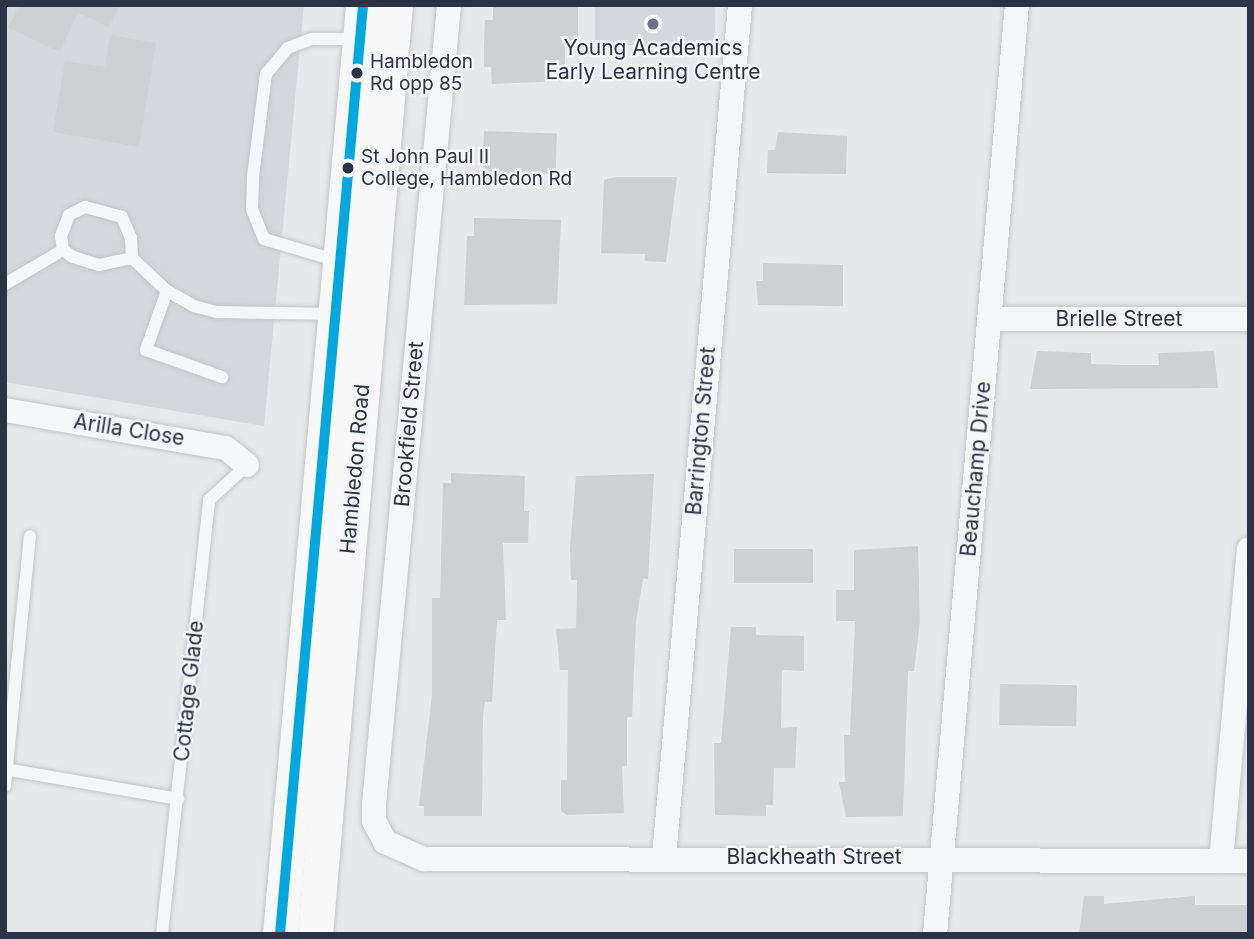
<!DOCTYPE html>
<style>
body{margin:0}
#map{position:relative;width:1254px;height:939px;overflow:hidden;background:#e6e8ea;font-family:Inter,sans-serif}
div>[style]{position:absolute}
.built>*{inset:0;background:#d4d7dd;transform-origin:0 0}
.building>*{inset:0;background:#ced0d3;transform-origin:0 0}
.roads{filter:drop-shadow(0 0 2px #c4c6c8) drop-shadow(0 0 2px #c4c6c8)}
.lane>*{height:12px;margin:-6px;padding:0 6px;transform-origin:6px;border-radius:6px;background:#f5f6f7}
.street>*{height:24px;margin:-12px;padding:0 12px;transform-origin:12px;border-radius:12px;background:#f5f6f7}
.secondary>*{height:35px;margin:-17.5px;padding:0 17.5px;transform-origin:17.5px;border-radius:17.5px;background:#f8f8f8}
.bus-1>*{height:10px;margin:-5px;padding:0 5px;transform-origin:5px;border-radius:5px;background:#04a8de}
.dots>*{width:19px;height:19px;translate:-50% -50%;box-sizing:border-box;border:4px solid #f4f6f9;border-radius:50%}
span{translate:-50% -50%;white-space:nowrap;text-align:center;line-height:1.15;-webkit-text-stroke:5px #f4f6f9;paint-order:stroke}
.bus-label{font-size:19px;color:#2b3445}
.left{translate:0 -50%;text-align:left}
.poi-label{font-size:21px;color:#2b3445}
.street-label{font-size:21px;color:#2b3445}
.frame{position:absolute;inset:0;border:7px solid #2b3445;pointer-events:none}
</style>
<div id="map">
<div class="built">
<div style="clip-path:polygon(5px 5px,304px 5px,264px 426px,5px 382px)"></div>
<div style="left:595px;top:5px;width:120px;height:40px"></div>
</div>
<div class="building">
<div style="clip-path:polygon(19px 5px,120px 5px,109px 27px,78px 13px,60px 52px,8px 28px)"></div>
<div style="clip-path:polygon(493px 5px,578px 5px,578px 42px,565px 42px,565px 81px,492px 84px,491px 67px,484px 67px,484px 47px,485px 20px,493px 20px)"></div>
<div style="clip-path:polygon(110px 35px,156px 43px,139px 147px,53px 132px,65px 61px,105px 67px)"></div>
<div style="left:484px;top:131px;width:73px;height:41px;rotate:2deg"></div>
<div style="clip-path:polygon(778px 132px,847px 136px,846px 174px,767px 173px,768px 150px,775px 150px)"></div>
<div style="clip-path:polygon(616px 177px,677px 177px,666px 262px,645px 261px,645px 254px,601px 253px,604px 180px)"></div>
<div style="clip-path:polygon(474px 218px,561px 220px,557px 304px,464px 305px,467px 236px,474px 236px)"></div>
<div style="clip-path:polygon(763px 263px,843px 265px,843px 306px,758px 305px,756px 281px,763px 281px)"></div>
<div style="clip-path:polygon(1037px 351px,1091px 353px,1091px 364px,1123px 365px,1159px 365px,1158px 353px,1214px 351px,1218px 388px,1030px 389px)"></div>
<div style="clip-path:polygon(451px 473px,525px 476px,524px 511px,529px 511px,528px 543px,503px 543px,506px 620px,497px 620px,492px 702px,485px 702px,483px 716px,482px 816px,424px 816px,424px 806px,419px 806px,432px 695px,432px 598px,440px 598px,443px 483px,451px 483px)"></div>
<div style="clip-path:polygon(654px 474px,648px 579px,643px 579px,636px 621px,632px 717px,627px 717px,627px 766px,622px 766px,624px 813px,567px 815px,561px 811px,561px 780px,567px 780px,568px 670px,560px 670px,556px 629px,576px 628px,577px 580px,571px 580px,570px 549px,576px 476px)"></div>
<div style="clip-path:polygon(918px 546px,920px 621px,914px 671px,908px 671px,903px 816px,846px 817px,839px 782px,845px 782px,844px 735px,850px 735px,855px 621px,836px 621px,836px 590px,854px 590px,854px 550px)"></div>
<div style="left:734px;top:549px;width:79px;height:34px"></div>
<div style="clip-path:polygon(731px 627px,756px 627px,756px 635px,804px 636px,804px 671px,782px 670px,781px 728px,797px 727px,795px 768px,774px 768px,773px 805px,766px 805px,766px 816px,715px 815px,714px 743px,721px 743px)"></div>
<div style="left:1000px;top:684px;width:77px;height:41px;rotate:1deg"></div>
<div style="clip-path:polygon(1084px 896px,1104px 896px,1104px 904px,1195px 896px,1195px 905px,1249px 905px,1249px 934px,1079px 934px)"></div>
</div>
<div class="roads">
<div class="lane">
<div style="left:132px;top:258px;width:34px;rotate:168deg"></div>
<div style="left:99px;top:265px;width:27px;rotate:-163deg"></div>
<div style="left:73px;top:257px;width:12px;rotate:-145deg"></div>
<div style="left:63px;top:250px;width:14px;rotate:-98deg"></div>
<div style="left:61px;top:236px;width:22px;rotate:-69deg"></div>
<div style="left:69px;top:215px;width:18px;rotate:-27deg"></div>
<div style="left:85px;top:207px;width:38px;rotate:15deg"></div>
<div style="left:122px;top:217px;width:23px;rotate:67deg"></div>
<div style="left:131px;top:238px;width:20px;rotate:87deg"></div>
<div style="left:132px;top:258px;width:48px;rotate:43.3deg"></div>
<div style="left:167px;top:291px;width:31px;rotate:29deg"></div>
<div style="left:194px;top:306px;width:24px;rotate:15deg"></div>
<div style="left:217px;top:312px;width:116px;rotate:1deg"></div>
<div style="left:338px;top:261px;width:77px;rotate:-163.4deg"></div>
<div style="left:264px;top:239px;width:32px;rotate:-112deg"></div>
<div style="left:252px;top:209px;width:32px;rotate:-88deg"></div>
<div style="left:253px;top:177px;width:104px;rotate:-82.8deg"></div>
<div style="left:266px;top:74px;width:34px;rotate:-50deg"></div>
<div style="left:288px;top:48px;width:26px;rotate:-21deg"></div>
<div style="left:312px;top:39px;width:47px"></div>
<div style="left:5px;top:284px;width:67px;rotate:-30.4deg"></div>
<div style="left:167px;top:291px;width:63px;rotate:109.6deg"></div>
<div style="left:146px;top:350px;width:81px;rotate:19.6deg"></div>
<div style="left:5px;top:769px;width:176px;rotate:9.8deg"></div>
<div style="left:5px;top:786px;width:251px;rotate:-84.3deg"></div>
<div style="left:162px;top:934px;width:437px;rotate:-83.8deg"></div>
<div style="left:209px;top:500px;width:52px;rotate:-42.6deg"></div>
</div>
<div class="street">
<div style="left:449px;top:5px;width:803px;rotate:95.36deg"></div>
<div style="left:374px;top:804px;width:17px;rotate:90deg"></div>
<div style="left:374px;top:821px;width:24px;rotate:62deg"></div>
<div style="left:385px;top:842px;width:43px;rotate:23.6deg"></div>
<div style="left:424px;top:859px;width:825px;rotate:0.14deg"></div>
<div style="left:989px;top:319px;width:260px"></div>
<div style="left:5px;top:410px;width:224px;rotate:9.8deg"></div>
<div style="left:226px;top:448px;width:27px;rotate:39deg"></div>
<div style="left:664px;top:857px;width:855px;rotate:-84.9deg"></div>
<div style="left:1221px;top:861px;width:313px;rotate:-84.9deg"></div>
<div style="left:935px;top:934px;width:933px;rotate:-84.96deg"></div>
</div>
<div class="secondary">
<div style="left:280px;top:934px;width:933px;rotate:-84.89deg"></div>
<div style="left:315px;top:934px;width:932px;rotate:-85.08deg"></div>
</div>
</div>
<div class="bus-1">
<div style="left:280px;top:934px;width:933px;rotate:-84.89deg"></div>
</div>
<div class="dots">
<div style="left:653px;top:24px;background:#6c737f"></div>
<div style="left:357px;top:73px;background:#2b3445"></div>
<div style="left:348px;top:168px;background:#2b3445"></div>
</div>
<div class="bus-label">
<span class="left" style="left:370px;top:73px">Hambledon<br>Rd opp 85</span>
<span class="left" style="left:361px;top:168px">St John Paul II<br>College, Hambledon Rd</span>
</div>
<div class="poi-label">
<span style="left:653px;top:60px">Young Academics<br>Early Learning Centre</span>
</div>
<div class="street-label">
<span style="left:1119px;top:319px">Brielle Street</span>
<span style="left:409px;top:424px;rotate:-85deg">Brookfield Street</span>
<span style="left:129px;top:430px;rotate:9deg">Arilla Close</span>
<span style="left:701px;top:431px;rotate:-85deg">Barrington Street</span>
<span style="left:355px;top:469px;rotate:-85deg">Hambledon Road</span>
<span style="left:976px;top:469px;rotate:-85deg">Beauchamp Drive</span>
<span style="left:189px;top:691px;rotate:-84deg">Cottage Glade</span>
<span style="left:814px;top:857px">Blackheath Street</span>
</div>
<div class="frame"></div>
</div>
